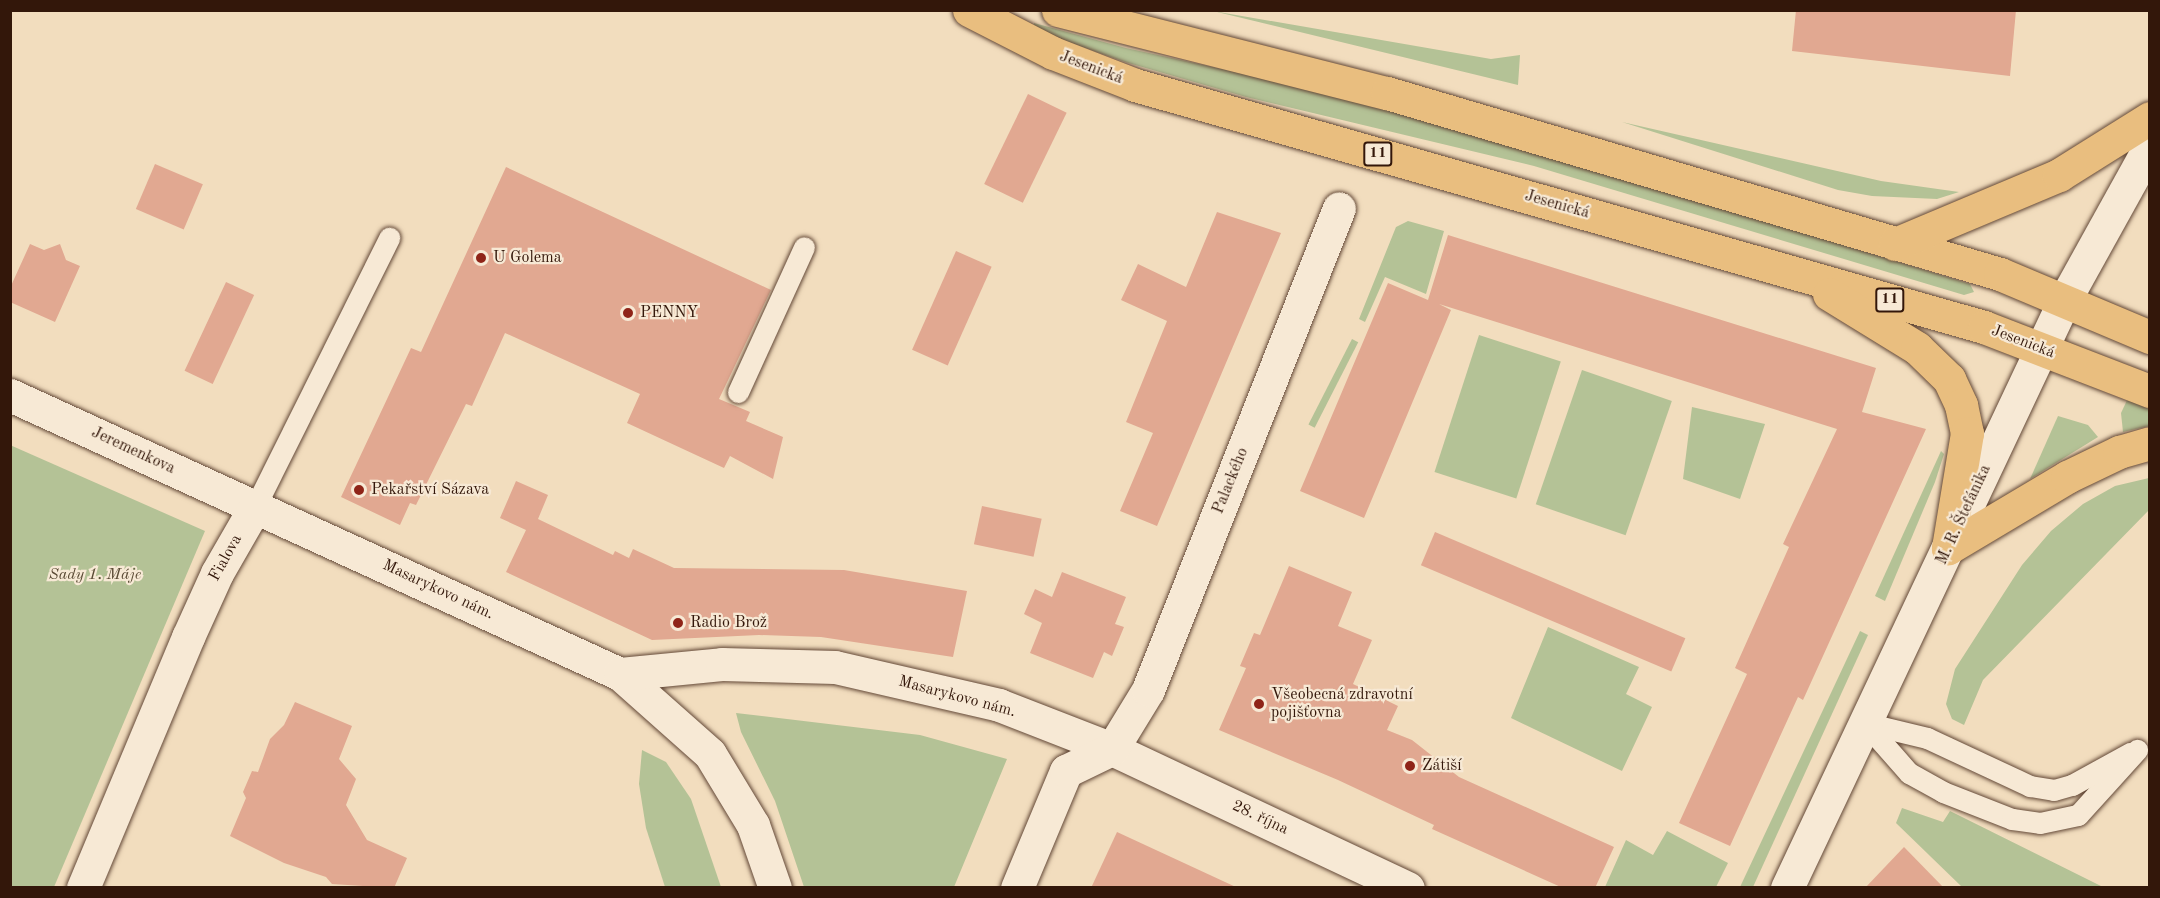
<!DOCTYPE html>
<meta charset="utf-8">
<style>
body{margin:0}
#map{position:relative;width:2160px;height:898px;overflow:hidden;background:#f2ddbe;font-family:"Old Standard TT",serif}
div>[style]{position:absolute}
.green>*{inset:0;background:#b4c296;transform-origin:0 0}
.building>*{inset:0;background:#e1a891;transform-origin:0 0}
.roads{filter:drop-shadow(0 0 2px #634837) drop-shadow(0 0 2px #634837)}
.service>*{height:21px;margin:-10.5px;padding:0 10.5px;transform-origin:10.5px;border-radius:10.5px;background:#f7e9d5}
.minor>*{height:33px;margin:-16.5px;padding:0 16.5px;transform-origin:16.5px;border-radius:16.5px;background:#f7e9d5}
.primary>*{height:33px;margin:-16.5px;padding:0 16.5px;transform-origin:16.5px;border-radius:16.5px;background:#e9be7f}
.dots>*{width:16px;height:16px;translate:-50% -50%;box-sizing:border-box;border:3px solid #f7e9d5;border-radius:50%}
span{translate:-50% -50%;white-space:nowrap;text-align:center;line-height:1.15;-webkit-text-stroke:4.5px #f7e9d5;paint-order:stroke}
.shield-label span{padding:2px 4px;background:#f7e9d5;border:2px solid;border-radius:4px;-webkit-text-stroke-width:0}
.shield-label{font-size:15px;color:#33170a;font-weight:700}
.street-label{font-size:16px;color:#33170a}
.poi-label{font-size:16px;color:#33170a}
.left{translate:0 -50%;text-align:left}
.park-label{font-size:16px;color:#5a4a34;font-style:italic}
.frame{position:absolute;inset:0;border:12px solid #33170a;pointer-events:none}
</style>
<div id="map">
<div class="green">
<div style="clip-path:polygon(1213px 11px,1491px 59px,1520px 55px,1518px 85px)"></div>
<div style="clip-path:polygon(1034px 23px,1126px 48px,1332px 93px,1791px 229px,1970px 284px,1974px 292px,1964px 295px,1534px 166px,1246px 97px,1125px 62px,1040px 32px,1034px 28px)"></div>
<div style="clip-path:polygon(1622px 122px,1881px 181px,1959px 192px,1937px 199px,1872px 196px,1838px 190px)"></div>
<div style="clip-path:polygon(1408px 221px,1444px 231px,1426px 294px,1385px 277px,1365px 322px,1359px 319px,1396px 227px)"></div>
<div style="left:1479px;top:335px;width:86px;height:144px;rotate:18deg"></div>
<div style="left:1352px;top:339px;width:7px;height:96px;rotate:27deg"></div>
<div style="left:1582px;top:370px;width:95px;height:142px;rotate:19deg"></div>
<div style="clip-path:polygon(2129px 396px,2149px 405px,2149px 426px,2123px 432px,2121px 413px)"></div>
<div style="clip-path:polygon(1692px 407px,1765px 424px,1740px 499px,1683px 479px)"></div>
<div style="clip-path:polygon(2058px 416px,2088px 425px,2098px 437px,2030px 479px)"></div>
<div style="clip-path:polygon(10px 445px,205px 531px,54px 887px,11px 887px)"></div>
<div style="clip-path:polygon(1941px 451px,1944px 454px,1935px 482px,1885px 601px,1875px 596px)"></div>
<div style="clip-path:polygon(2149px 478px,2149px 510px,1983px 680px,1964px 725px,1952px 719px,1946px 704px,1955px 669px,2022px 565px,2051px 531px,2083px 504px,2115px 486px)"></div>
<div style="clip-path:polygon(1548px 627px,1639px 667px,1626px 694px,1652px 707px,1622px 771px,1511px 718px)"></div>
<div style="clip-path:polygon(1860px 631px,1868px 635px,1753px 887px,1740px 887px)"></div>
<div style="clip-path:polygon(736px 713px,920px 735px,1007px 759px,954px 887px,804px 887px,775px 801px,741px 732px)"></div>
<div style="clip-path:polygon(642px 750px,666px 762px,691px 799px,721px 887px,665px 887px,646px 828px,639px 784px)"></div>
<div style="clip-path:polygon(1902px 808px,1943px 822px,1950px 811px,2103px 887px,1962px 887px,1896px 823px)"></div>
<div style="clip-path:polygon(1667px 831px,1728px 863px,1716px 887px,1605px 887px,1626px 840px,1653px 855px)"></div>
</div>
<div class="building">
<div style="clip-path:polygon(1796px 10px,2016px 10px,2010px 76px,1792px 51px)"></div>
<div style="left:1028px;top:94px;width:43px;height:100px;rotate:26deg"></div>
<div style="left:155px;top:164px;width:52px;height:49px;rotate:23deg"></div>
<div style="clip-path:polygon(506px 167px,771px 290px,719px 399px,750px 412px,746px 421px,783px 437px,773px 479px,730px 456px,724px 468px,627px 423px,640px 394px,505px 333px,472px 406px,466px 404px,416px 505px,410px 503px,400px 525px,341px 497px,411px 348px,421px 352px)"></div>
<div style="clip-path:polygon(1217px 212px,1281px 233px,1157px 526px,1120px 511px,1153px 433px,1126px 422px,1167px 321px,1121px 300px,1138px 264px,1186px 287px)"></div>
<div style="clip-path:polygon(1448px 235px,1876px 368px,1862px 412px,1926px 429px,1803px 700px,1798px 697px,1730px 846px,1679px 823px,1747px 674px,1735px 668px,1789px 547px,1783px 544px,1837px 429px,1439px 304px,1451px 310px,1364px 518px,1300px 491px,1388px 283px,1428px 300px)"></div>
<div style="clip-path:polygon(30px 244px,44px 250px,60px 244px,66px 260px,80px 266px,55px 322px,10px 302px,10px 288px)"></div>
<div style="left:956px;top:251px;width:39px;height:108px;rotate:24deg"></div>
<div style="left:226px;top:282px;width:31px;height:98px;rotate:25deg"></div>
<div style="clip-path:polygon(516px 481px,548px 495px,538px 519px,613px 555px,615px 551px,629px 558px,633px 549px,674px 568px,844px 570px,967px 591px,953px 657px,821px 637px,759px 635px,652px 640px,506px 572px,526px 530px,500px 518px)"></div>
<div style="left:982px;top:506px;width:61px;height:39px;rotate:12deg"></div>
<div style="left:1435px;top:532px;width:272px;height:36px;rotate:23deg"></div>
<div style="clip-path:polygon(1289px 566px,1352px 592px,1338px 626px,1372px 640px,1353px 684px,1398px 706px,1387px 730px,1412px 740px,1459px 777px,1614px 847px,1595px 888px,1563px 888px,1432px 829px,1434px 825px,1338px 780px,1219px 730px,1246px 668px,1240px 666px,1254px 633px,1260px 635px)"></div>
<div style="clip-path:polygon(1062px 572px,1126px 597px,1115px 624px,1124px 627px,1112px 656px,1104px 652px,1093px 678px,1030px 653px,1042px 623px,1024px 614px,1035px 589px,1052px 597px)"></div>
<div style="clip-path:polygon(295px 702px,352px 726px,339px 759px,356px 779px,346px 805px,367px 840px,407px 858px,394px 888px,332px 884px,326px 877px,284px 863px,230px 836px,246px 798px,243px 792px,252px 771px,258px 772px,270px 739px,284px 725px)"></div>
<div style="clip-path:polygon(1117px 832px,1238px 888px,1091px 888px)"></div>
<div style="clip-path:polygon(1904px 847px,1944px 888px,1865px 888px)"></div>
</div>
<div class="roads">
<div class="service">
<div style="left:738px;top:392px;width:159px;rotate:-65.5deg"></div>
<div style="left:255px;top:507px;width:301px;rotate:-63.5deg"></div>
<div style="left:1865px;top:723px;width:67px;rotate:48.7deg"></div>
<div style="left:1909px;top:773px;width:39px;rotate:29deg"></div>
<div style="left:1943px;top:792px;width:74px;rotate:21.4deg"></div>
<div style="left:2012px;top:819px;width:28px;rotate:8deg"></div>
<div style="left:2040px;top:823px;width:39px;rotate:-12deg"></div>
<div style="left:2078px;top:815px;width:88px;rotate:-47.8deg"></div>
<div style="left:1865px;top:723px;width:64px;rotate:13.6deg"></div>
<div style="left:1927px;top:738px;width:114px;rotate:25deg"></div>
<div style="left:2030px;top:786px;width:24px;rotate:9deg"></div>
<div style="left:2054px;top:790px;width:19px;rotate:-16deg"></div>
<div style="left:2072px;top:785px;width:66px;rotate:-28.9deg"></div>
</div>
<div class="minor">
<div style="left:10px;top:395px;width:671px;rotate:24.58deg"></div>
<div style="left:620px;top:674px;width:120px;rotate:41.6deg"></div>
<div style="left:710px;top:754px;width:83px;rotate:58.8deg"></div>
<div style="left:753px;top:825px;width:67px;rotate:70.8deg"></div>
<div style="left:620px;top:674px;width:102px;rotate:-5.6deg"></div>
<div style="left:722px;top:664px;width:113px;rotate:1.5deg"></div>
<div style="left:835px;top:667px;width:168px;rotate:13deg"></div>
<div style="left:999px;top:705px;width:121px;rotate:21.3deg"></div>
<div style="left:1112px;top:749px;width:327px;rotate:25.2deg"></div>
<div style="left:1112px;top:749px;width:69px;rotate:-58.6deg"></div>
<div style="left:1148px;top:690px;width:518px;rotate:-68.38deg"></div>
<div style="left:83px;top:888px;width:272px;rotate:-67.3deg"></div>
<div style="left:188px;top:637px;width:70px;rotate:-65.6deg"></div>
<div style="left:217px;top:573px;width:76px;rotate:-60.1deg"></div>
<div style="left:1017px;top:888px;width:127px;rotate:-67.3deg"></div>
<div style="left:1066px;top:771px;width:51px;rotate:-25.6deg"></div>
<div style="left:1787px;top:888px;width:649px;rotate:-64.74deg"></div>
<div style="left:2064px;top:301px;width:177px;rotate:-61deg"></div>
</div>
<div class="primary">
<div style="left:969px;top:10px;width:94px;rotate:27.1deg"></div>
<div style="left:1053px;top:53px;width:88px;rotate:21.3deg"></div>
<div style="left:1135px;top:85px;width:883px;rotate:15.91deg"></div>
<div style="left:1984px;top:327px;width:178px;rotate:21.1deg"></div>
<div style="left:1058px;top:10px;width:339px;rotate:14.2deg"></div>
<div style="left:1387px;top:93px;width:639px;rotate:16.45deg"></div>
<div style="left:2000px;top:274px;width:163px;rotate:22.8deg"></div>
<div style="left:1895px;top:244px;width:178px;rotate:-22.8deg"></div>
<div style="left:2059px;top:175px;width:107px;rotate:-32.1deg"></div>
<div style="left:1829px;top:294px;width:103px;rotate:31.5deg"></div>
<div style="left:1917px;top:348px;width:45px;rotate:44.1deg"></div>
<div style="left:1949px;top:379px;width:29px;rotate:65deg"></div>
<div style="left:1961px;top:405px;width:29px;rotate:78deg"></div>
<div style="left:1967px;top:433px;width:117px;rotate:99.4deg"></div>
<div style="left:1948px;top:548px;width:139px;rotate:-30.8deg"></div>
<div style="left:2067px;top:477px;width:58px;rotate:-25.7deg"></div>
<div style="left:2119px;top:452px;width:32px;rotate:-16deg"></div>
</div>
</div>
<div class="dots">
<div style="left:481px;top:258px;background:#8f2418"></div>
<div style="left:628px;top:313px;background:#8f2418"></div>
<div style="left:359px;top:490px;background:#8f2418"></div>
<div style="left:678px;top:623px;background:#8f2418"></div>
<div style="left:1259px;top:704px;background:#8f2418"></div>
<div style="left:1410px;top:766px;background:#8f2418"></div>
</div>
<div class="shield-label">
<span style="left:1378px;top:154px">11</span>
<span style="left:1890px;top:300px">11</span>
</div>
<div class="street-label">
<span style="left:1091px;top:68px;rotate:21deg">Jesenická</span>
<span style="left:1557px;top:205px;rotate:16deg">Jesenická</span>
<span style="left:2023px;top:342px;rotate:21deg">Jesenická</span>
<span style="left:133px;top:451px;rotate:25deg">Jeremenkova</span>
<span style="left:1231px;top:481px;rotate:-68deg">Palackého</span>
<span style="left:1964px;top:515px;rotate:-65deg">M. R. Štefánika</span>
<span style="left:226px;top:558px;rotate:-61deg">Fialova</span>
<span style="left:438px;top:590px;rotate:25deg">Masarykovo nám.</span>
<span style="left:957px;top:697px;rotate:15deg">Masarykovo nám.</span>
<span style="left:1260px;top:818px;rotate:25deg">28. října</span>
</div>
<div class="poi-label">
<span class="left" style="left:493px;top:258px">U Golema</span>
<span class="left" style="left:640px;top:313px">PENNY</span>
<span class="left" style="left:371px;top:490px">Pekařství Sázava</span>
<span class="left" style="left:690px;top:623px">Radio Brož</span>
<span class="left" style="left:1271px;top:704px">Všeobecná zdravotní<br>pojišťovna</span>
<span class="left" style="left:1422px;top:766px">Zátiší</span>
</div>
<div class="park-label">
<span style="left:95px;top:575px">Sady 1. Máje</span>
</div>
<div class="frame"></div>
</div>
